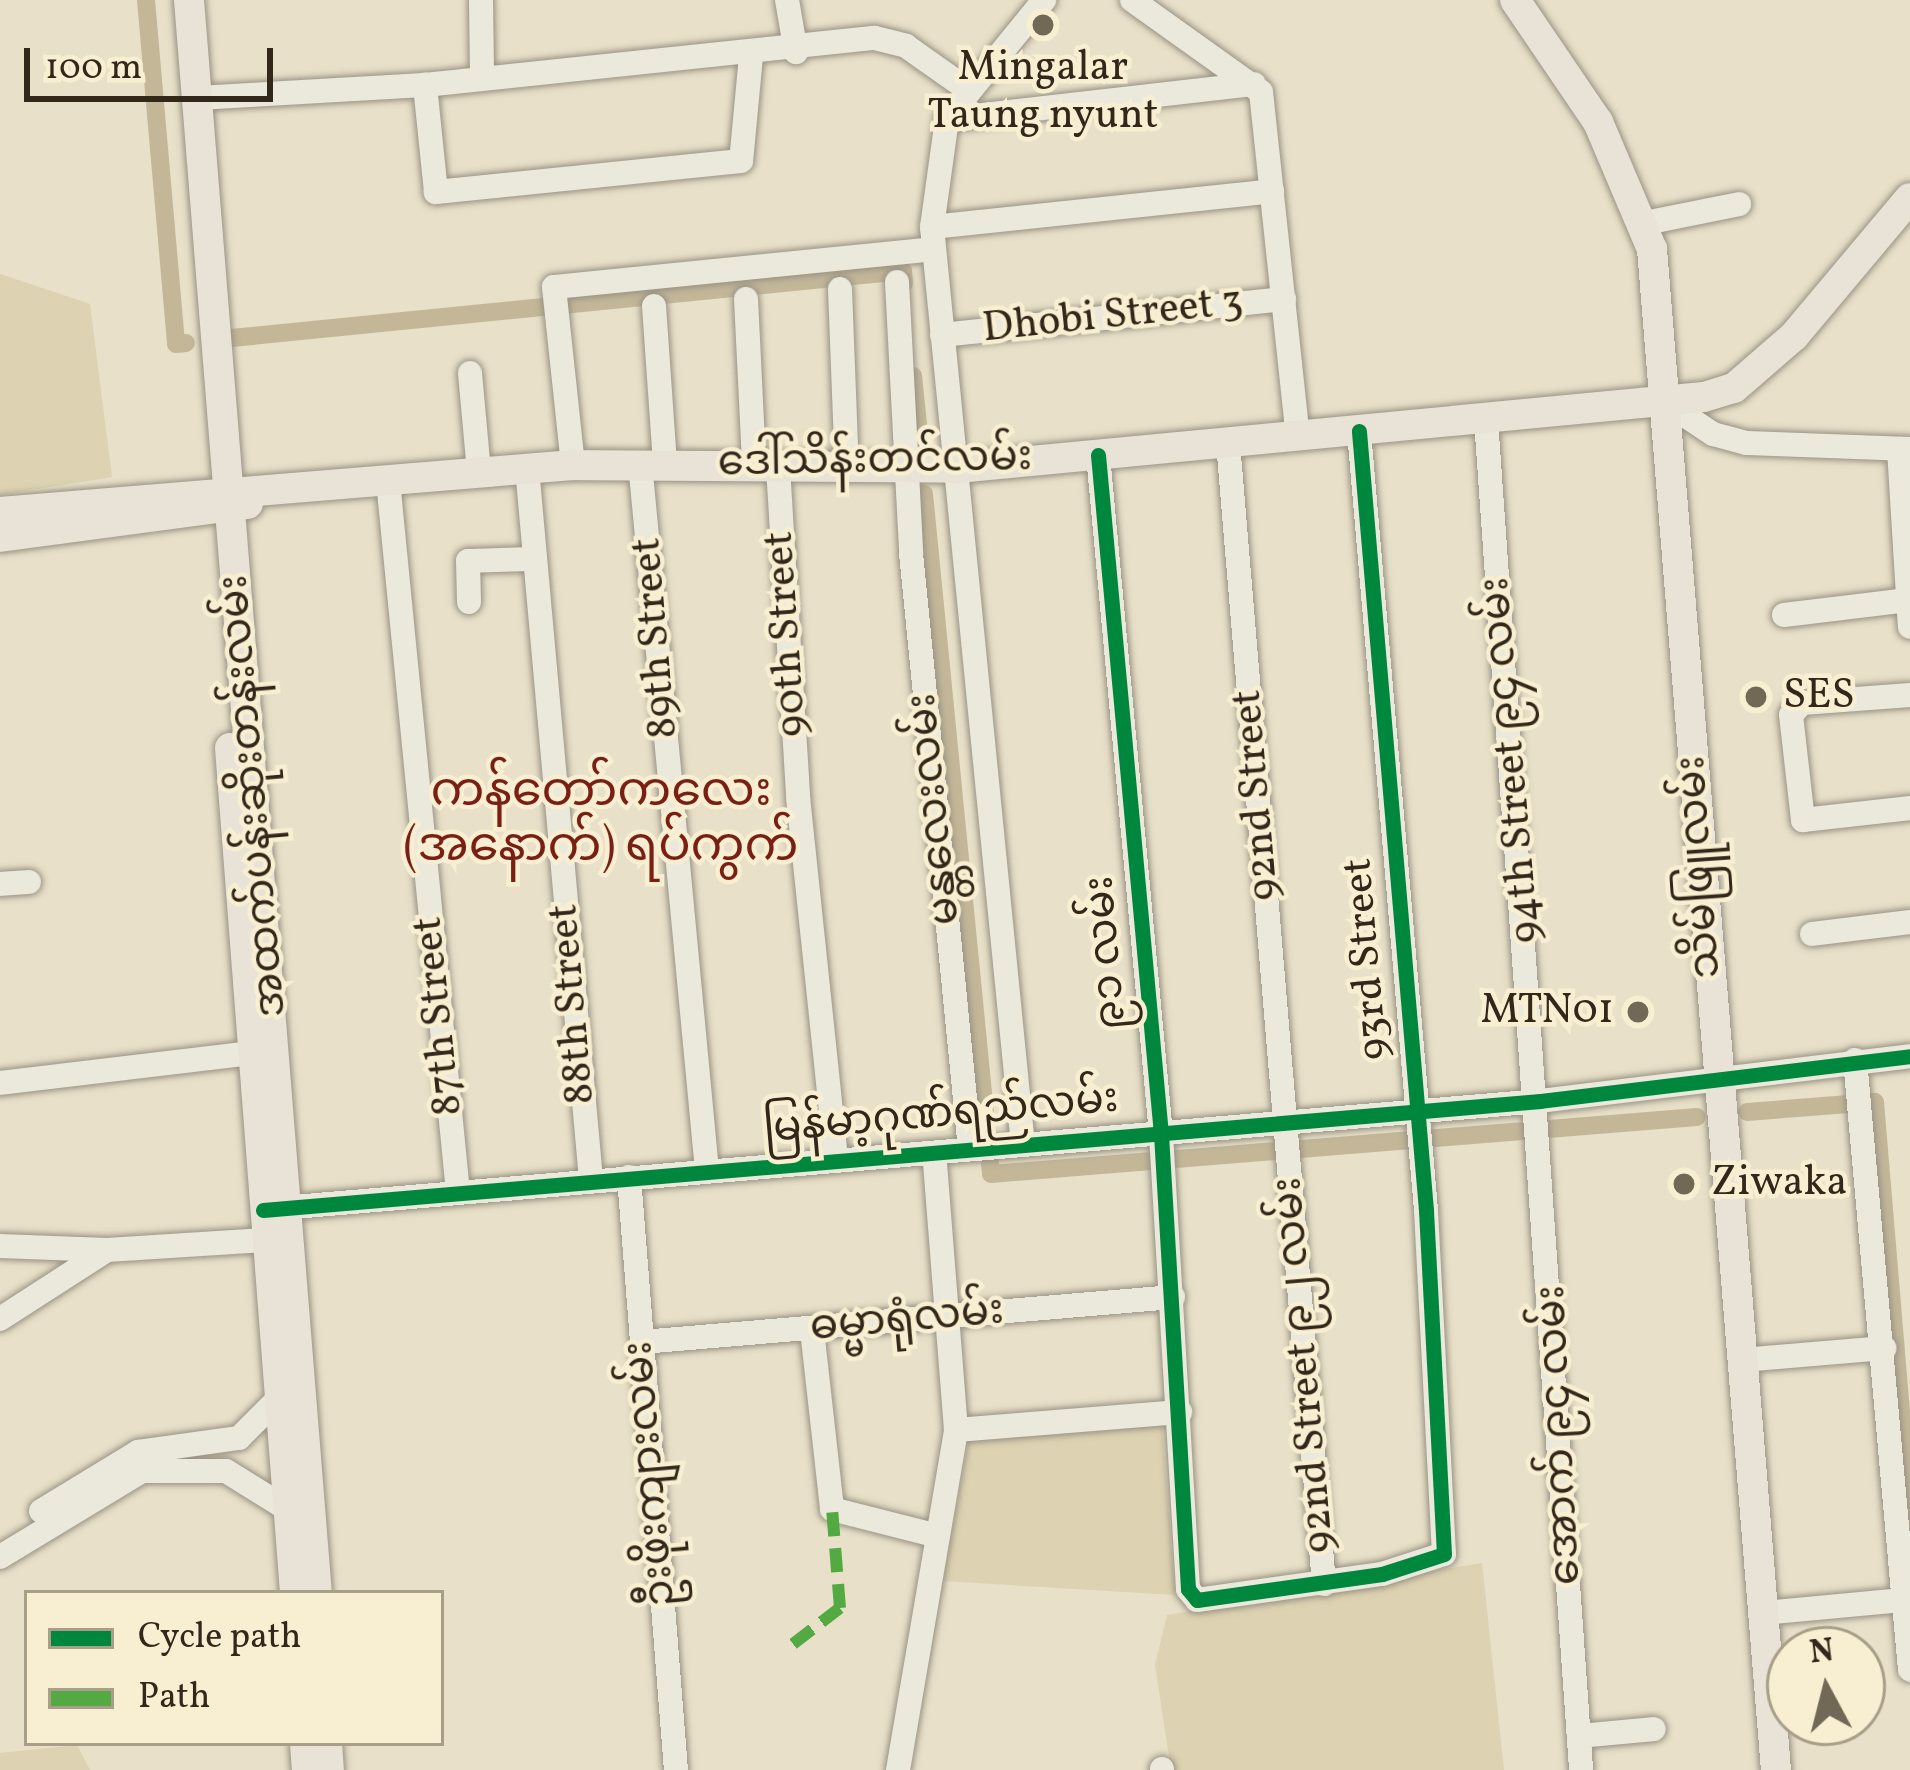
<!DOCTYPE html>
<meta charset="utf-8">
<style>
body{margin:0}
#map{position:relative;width:1910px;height:1770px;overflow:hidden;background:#e8e0c8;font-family:Vollkorn,"Noto Sans Myanmar",serif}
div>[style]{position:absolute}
.green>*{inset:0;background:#ddd2b1}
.canal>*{height:18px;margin:-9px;padding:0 9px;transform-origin:9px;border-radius:9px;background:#c3b798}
.roads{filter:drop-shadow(0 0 3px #999384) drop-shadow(0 0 3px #999384)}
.minor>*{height:24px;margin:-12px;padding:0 12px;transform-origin:12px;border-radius:12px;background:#ebe8dc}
.major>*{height:30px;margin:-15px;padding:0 15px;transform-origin:15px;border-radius:15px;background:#e8e3d6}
.quiet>*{height:12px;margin-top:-6px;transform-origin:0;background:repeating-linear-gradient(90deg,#54aa42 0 24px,transparent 0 36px)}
.cycleway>*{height:15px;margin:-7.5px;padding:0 7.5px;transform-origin:7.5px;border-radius:7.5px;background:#00873e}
.dots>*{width:33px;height:33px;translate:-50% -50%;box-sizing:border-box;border:6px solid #f8efd3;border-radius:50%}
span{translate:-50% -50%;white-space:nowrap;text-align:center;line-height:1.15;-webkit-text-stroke:9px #f8efd3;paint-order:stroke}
.poi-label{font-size:42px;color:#332719}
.left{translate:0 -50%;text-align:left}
.right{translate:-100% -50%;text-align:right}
.street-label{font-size:42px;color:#332719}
.quarter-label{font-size:48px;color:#7a1f14}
.legend{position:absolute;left:24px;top:1590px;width:420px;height:156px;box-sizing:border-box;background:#f8efd3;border:3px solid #a99f89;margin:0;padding:15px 21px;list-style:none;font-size:36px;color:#332719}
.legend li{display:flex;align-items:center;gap:24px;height:60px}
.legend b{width:60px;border:3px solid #a99f89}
.north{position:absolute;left:1766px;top:1626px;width:120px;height:120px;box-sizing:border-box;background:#f8efd3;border:3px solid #a99f89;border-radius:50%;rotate:353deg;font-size:33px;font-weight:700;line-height:48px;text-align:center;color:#332719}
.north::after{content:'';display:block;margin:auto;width:42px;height:54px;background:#726856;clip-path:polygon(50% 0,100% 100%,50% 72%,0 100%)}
.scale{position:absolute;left:24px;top:48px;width:249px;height:54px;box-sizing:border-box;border:6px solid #332719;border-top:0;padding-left:15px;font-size:36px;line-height:42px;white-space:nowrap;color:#332719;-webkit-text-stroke:9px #f8efd3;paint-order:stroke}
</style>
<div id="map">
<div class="green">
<div style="clip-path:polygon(0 274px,90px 304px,112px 477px,0 495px)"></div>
<div style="clip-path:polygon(1162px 1424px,1175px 1595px,943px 1581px,969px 1440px)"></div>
<div style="clip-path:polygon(1482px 1563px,1504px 1770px,1171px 1770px,1155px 1665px,1167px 1615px)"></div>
<div style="clip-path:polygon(77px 1745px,90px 1770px,0 1770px,0 1753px)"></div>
</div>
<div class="canal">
<div style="left:146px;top:0;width:345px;rotate:85deg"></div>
<div style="left:176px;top:344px;width:10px;rotate:-6deg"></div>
<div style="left:232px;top:338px;width:674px;rotate:-5.7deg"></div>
<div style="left:903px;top:271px;width:12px;rotate:85deg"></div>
<div style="left:913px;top:376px;width:68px;rotate:84.1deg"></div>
<div style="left:924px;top:494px;width:683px;rotate:84.37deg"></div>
<div style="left:991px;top:1174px;width:708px;rotate:-4.62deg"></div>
<div style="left:1747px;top:1112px;width:128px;rotate:-4.5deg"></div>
<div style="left:1875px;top:1102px;width:415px;rotate:85.2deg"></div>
</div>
<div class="roads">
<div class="minor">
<div style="left:481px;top:0;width:74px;rotate:89.2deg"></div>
<div style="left:787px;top:0;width:53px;rotate:80.2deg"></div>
<div style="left:1132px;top:0;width:158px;rotate:35.5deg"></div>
<div style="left:1261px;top:92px;width:347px;rotate:83.9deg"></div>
<div style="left:751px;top:56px;width:105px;rotate:95.4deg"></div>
<div style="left:741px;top:161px;width:307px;rotate:174.2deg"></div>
<div style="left:436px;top:192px;width:108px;rotate:-95.9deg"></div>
<div style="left:425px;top:85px;width:452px;rotate:-6deg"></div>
<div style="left:875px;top:38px;width:32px;rotate:14deg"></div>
<div style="left:906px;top:46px;width:75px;rotate:35.2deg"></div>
<div style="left:197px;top:98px;width:228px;rotate:-3.3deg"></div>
<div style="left:947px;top:119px;width:309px;rotate:-6.5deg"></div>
<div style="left:1645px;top:223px;width:96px;rotate:-11.4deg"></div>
<div style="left:932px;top:227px;width:342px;rotate:-6deg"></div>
<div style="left:897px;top:282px;width:271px;rotate:87deg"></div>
<div style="left:911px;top:553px;width:599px;rotate:84.35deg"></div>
<div style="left:840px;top:289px;width:179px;rotate:87.8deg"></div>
<div style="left:746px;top:299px;width:166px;rotate:87.2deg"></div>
<div style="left:654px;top:306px;width:158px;rotate:86deg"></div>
<div style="left:942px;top:335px;width:344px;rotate:-6deg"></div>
<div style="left:470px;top:373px;width:99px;rotate:84.8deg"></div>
<div style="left:1665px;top:402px;width:58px;rotate:33.7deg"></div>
<div style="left:1713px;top:434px;width:35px;rotate:15deg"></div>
<div style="left:1747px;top:443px;width:163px;rotate:2.1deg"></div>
<div style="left:1486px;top:420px;width:1353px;rotate:85.97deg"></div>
<div style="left:1228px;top:443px;width:1145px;rotate:85.19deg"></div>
<div style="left:1899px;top:449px;width:178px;rotate:86.5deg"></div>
<div style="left:1098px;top:455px;width:682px;rotate:84.7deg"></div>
<div style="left:1161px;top:1134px;width:456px;rotate:86.6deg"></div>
<div style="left:1188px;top:1589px;width:14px;rotate:51deg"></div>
<div style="left:1197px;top:1600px;width:187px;rotate:-8deg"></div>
<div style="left:1382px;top:1574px;width:65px;rotate:-17.9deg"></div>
<div style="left:1444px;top:1554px;width:344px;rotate:-93deg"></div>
<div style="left:1426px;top:1210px;width:782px;rotate:-94.92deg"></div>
<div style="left:640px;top:463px;width:711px;rotate:84.59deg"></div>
<div style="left:573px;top:465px;width:179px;rotate:-96.1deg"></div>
<div style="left:554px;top:287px;width:381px;rotate:-5.7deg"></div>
<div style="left:778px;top:467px;width:331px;rotate:86.5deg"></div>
<div style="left:798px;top:797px;width:365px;rotate:84deg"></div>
<div style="left:527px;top:468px;width:715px;rotate:84.86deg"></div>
<div style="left:388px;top:481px;width:714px;rotate:84.38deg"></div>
<div style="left:469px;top:602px;width:41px;rotate:-91.4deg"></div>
<div style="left:468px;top:561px;width:65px;rotate:-1.8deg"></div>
<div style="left:1784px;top:615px;width:125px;rotate:-6.9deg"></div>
<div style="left:1910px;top:695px;width:108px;rotate:175.8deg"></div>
<div style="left:1802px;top:703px;width:16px;rotate:133deg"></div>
<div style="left:1791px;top:715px;width:106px;rotate:83.5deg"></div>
<div style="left:1803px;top:820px;width:108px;rotate:-6.4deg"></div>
<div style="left:0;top:884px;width:29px;rotate:-4deg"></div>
<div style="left:1812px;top:934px;width:99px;rotate:-7deg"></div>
<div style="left:1855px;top:1060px;width:612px;rotate:84.85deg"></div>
<div style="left:0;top:1083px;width:254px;rotate:-6.8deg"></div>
<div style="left:1023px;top:1145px;width:922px;rotate:-95.66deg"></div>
<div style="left:932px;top:227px;width:109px;rotate:-82.1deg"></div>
<div style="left:947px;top:119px;width:154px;rotate:-50.8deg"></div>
<div style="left:629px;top:1177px;width:595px;rotate:85.47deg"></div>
<div style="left:270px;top:1209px;width:1275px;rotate:-4.86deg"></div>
<div style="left:1540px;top:1101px;width:373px;rotate:-6.9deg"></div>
<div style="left:0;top:1246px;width:107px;rotate:2.1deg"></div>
<div style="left:0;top:1319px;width:127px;rotate:-32.8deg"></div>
<div style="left:107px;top:1250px;width:158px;rotate:-3.6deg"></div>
<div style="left:812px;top:1330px;width:180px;rotate:83.6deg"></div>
<div style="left:832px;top:1509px;width:109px;rotate:14.3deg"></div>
<div style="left:642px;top:1342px;width:533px;rotate:-4.84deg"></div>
<div style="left:1742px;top:1360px;width:143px;rotate:-4.8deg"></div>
<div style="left:956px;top:1430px;width:225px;rotate:-4.6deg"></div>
<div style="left:41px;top:1511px;width:114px;rotate:-31.3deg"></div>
<div style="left:138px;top:1452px;width:102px;rotate:-7.9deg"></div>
<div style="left:239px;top:1438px;width:57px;rotate:-45deg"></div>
<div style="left:0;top:1557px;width:166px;rotate:-31.2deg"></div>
<div style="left:142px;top:1471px;width:84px"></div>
<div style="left:226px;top:1471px;width:74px;rotate:31.8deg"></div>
<div style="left:1763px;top:1613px;width:142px;rotate:-5.3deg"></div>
<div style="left:1579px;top:1736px;width:75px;rotate:-5.3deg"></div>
<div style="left:1162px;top:1769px;width:1px;rotate:90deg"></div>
<div style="left:898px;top:1770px;width:345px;rotate:-80.3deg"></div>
<div style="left:956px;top:1430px;width:278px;rotate:-94.5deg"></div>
</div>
<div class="major">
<div style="left:189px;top:0;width:1598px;rotate:85.41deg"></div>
<div style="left:1515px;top:0;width:148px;rotate:55.8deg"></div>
<div style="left:1598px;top:122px;width:138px;rotate:67deg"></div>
<div style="left:1652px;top:249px;width:1526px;rotate:85.34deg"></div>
<div style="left:0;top:512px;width:575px;rotate:-4.69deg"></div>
<div style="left:573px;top:465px;width:384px;rotate:0.4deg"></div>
<div style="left:957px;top:468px;width:750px;rotate:-5.43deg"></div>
<div style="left:1704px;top:397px;width:31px;rotate:-17deg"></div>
<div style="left:1734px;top:388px;width:79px;rotate:-40.9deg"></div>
<div style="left:1794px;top:336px;width:180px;rotate:-50deg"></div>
<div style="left:0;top:537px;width:250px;rotate:-7.6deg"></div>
<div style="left:230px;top:748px;width:847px;rotate:85.6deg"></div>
<div style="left:305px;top:1743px;width:27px;rotate:86deg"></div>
<div style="left:327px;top:1743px;width:27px;rotate:86deg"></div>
</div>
</div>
<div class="quiet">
<div style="left:793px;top:1644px;width:59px;rotate:-37.5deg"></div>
<div style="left:840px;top:1608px;width:99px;rotate:-94.6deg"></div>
</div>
<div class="cycleway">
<div style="left:1098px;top:455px;width:682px;rotate:84.7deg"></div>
<div style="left:1161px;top:1134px;width:456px;rotate:86.6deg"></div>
<div style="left:1188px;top:1589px;width:14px;rotate:51deg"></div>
<div style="left:1197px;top:1600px;width:187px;rotate:-8deg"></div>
<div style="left:1382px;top:1574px;width:65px;rotate:-17.9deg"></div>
<div style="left:1444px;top:1554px;width:344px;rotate:-93deg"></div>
<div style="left:1426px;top:1210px;width:782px;rotate:-94.92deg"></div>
<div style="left:263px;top:1210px;width:1282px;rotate:-4.88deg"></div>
<div style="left:1540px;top:1101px;width:373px;rotate:-6.9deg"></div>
</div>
<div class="dots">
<div style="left:1043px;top:25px;background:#726856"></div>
<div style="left:1756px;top:697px;background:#726856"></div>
<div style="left:1638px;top:1012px;background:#726856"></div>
<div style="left:1684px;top:1184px;background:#726856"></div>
</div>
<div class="poi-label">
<span style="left:1043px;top:93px">Mingalar<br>Taung nyunt</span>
<span class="left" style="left:1783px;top:697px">SES</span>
<span class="right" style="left:1614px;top:1012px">MTN01</span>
<span class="left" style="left:1711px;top:1184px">Ziwaka</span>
</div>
<div class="street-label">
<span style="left:1113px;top:317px;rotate:-6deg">Dhobi Street 3</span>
<span style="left:875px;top:462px;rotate:-1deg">ဒေါ်သိန်းတင်လမ်း</span>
<span style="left:788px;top:634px;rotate:-94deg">90th Street</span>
<span style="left:657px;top:638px;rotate:-95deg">89th Street</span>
<span style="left:1513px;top:760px;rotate:-95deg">94th Street ၉၄ လမ်း</span>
<span style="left:1258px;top:795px;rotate:-95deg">92nd Street</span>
<span style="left:255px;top:796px;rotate:-95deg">အထက်ပန်းဆိုးတန်းလမ်း</span>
<span style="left:936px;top:809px;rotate:-96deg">မန္တလေးလမ်း</span>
<span style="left:1701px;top:867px;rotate:-94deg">သိမ်ဖြူလမ်း</span>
<span style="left:1108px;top:953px;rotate:-95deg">၉၁ လမ်း</span>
<span style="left:1368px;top:959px;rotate:-95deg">93rd Street</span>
<span style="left:574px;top:1004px;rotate:-95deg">88th Street</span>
<span style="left:440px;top:1016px;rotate:-96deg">87th Street</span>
<span style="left:941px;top:1116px;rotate:-5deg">မြန်မာ့ဂုဏ်ရည်လမ်း</span>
<span style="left:907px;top:1321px;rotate:-5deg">ဓမ္မာရုံလမ်း</span>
<span style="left:1306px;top:1365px;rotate:-95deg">92nd Street ၉၂ လမ်း</span>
<span style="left:1561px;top:1435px;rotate:-93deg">အောက် ၉၄ လမ်း</span>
<span style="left:652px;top:1474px;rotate:-95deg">ဦးဖိုးကျားလမ်း</span>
</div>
<div class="quarter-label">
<span style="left:601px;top:820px">ကန်တော်ကလေး<br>(အနောက်) ရပ်ကွက်</span>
</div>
<ul class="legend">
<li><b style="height:15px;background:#00873e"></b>Cycle path</li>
<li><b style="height:15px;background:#54aa42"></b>Path</li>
</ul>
<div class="north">N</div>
<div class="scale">100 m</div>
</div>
